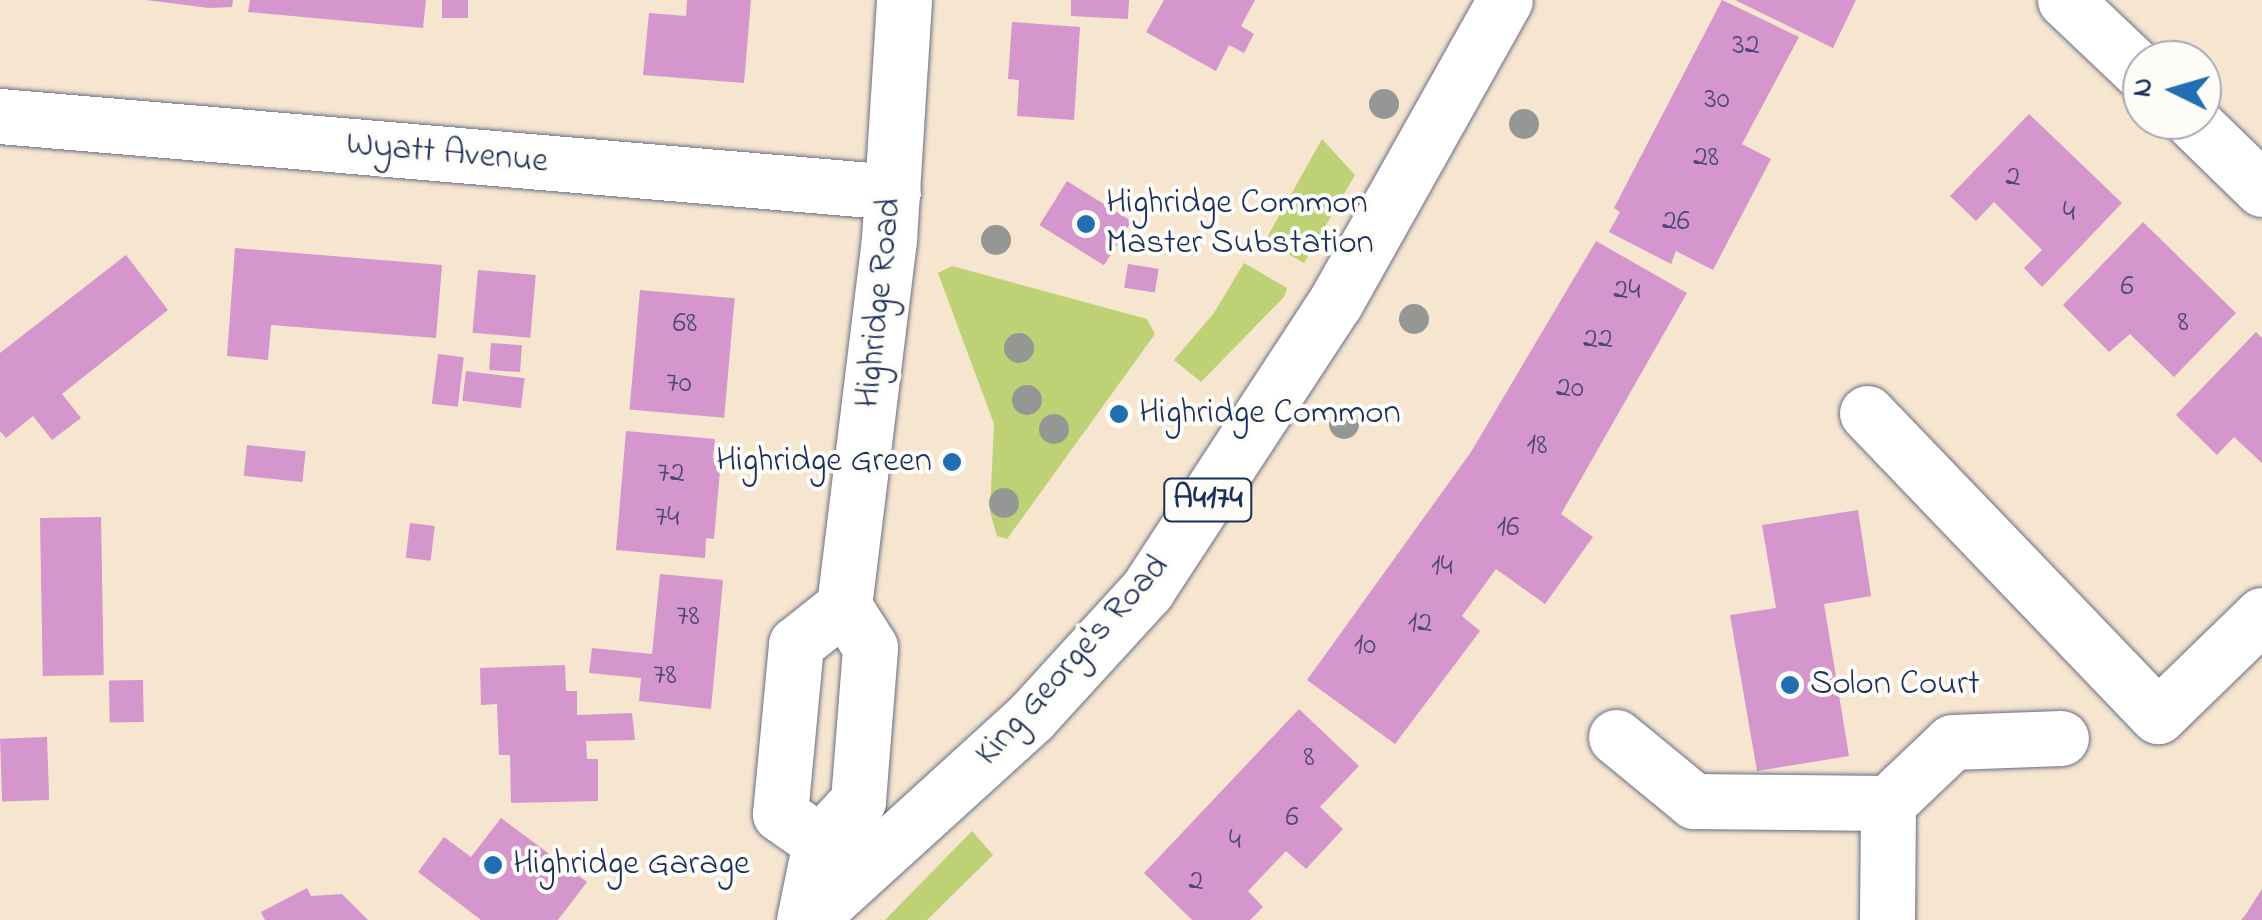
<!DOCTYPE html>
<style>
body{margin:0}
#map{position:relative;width:2262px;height:920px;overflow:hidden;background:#f6e5cf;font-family:"Indie Flower",sans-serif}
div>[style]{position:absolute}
.green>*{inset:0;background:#bed175}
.building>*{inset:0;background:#d595cd;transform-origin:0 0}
.roads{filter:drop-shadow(0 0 2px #686f86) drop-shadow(0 0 2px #686f86)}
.minor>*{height:55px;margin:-27.5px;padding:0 27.5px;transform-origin:27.5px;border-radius:27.5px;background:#fff}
.highway>*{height:55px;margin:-27.5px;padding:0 27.5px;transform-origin:27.5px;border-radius:27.5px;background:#fff}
.trees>*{width:30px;height:30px;margin:-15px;border-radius:50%;background:#949794}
.dots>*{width:28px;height:28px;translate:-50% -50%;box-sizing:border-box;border:5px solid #fdfcf7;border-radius:50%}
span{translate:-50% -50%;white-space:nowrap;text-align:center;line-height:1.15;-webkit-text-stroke:8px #fdfcf7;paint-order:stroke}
.number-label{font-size:30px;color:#4a487a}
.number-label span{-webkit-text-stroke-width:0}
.shield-label span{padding:2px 8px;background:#fdfcf7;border:2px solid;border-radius:8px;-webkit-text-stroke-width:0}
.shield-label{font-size:32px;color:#1b2f5e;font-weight:700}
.street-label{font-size:35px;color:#1b2f5e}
.poi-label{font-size:35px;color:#1b2f5e}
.left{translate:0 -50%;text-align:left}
.right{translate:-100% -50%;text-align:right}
.north{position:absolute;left:2122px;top:40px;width:100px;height:100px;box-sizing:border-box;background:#fdfcf7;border:2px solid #a3aaba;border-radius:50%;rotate:275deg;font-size:28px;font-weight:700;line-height:40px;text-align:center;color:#1b2f5e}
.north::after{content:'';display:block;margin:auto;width:35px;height:45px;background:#1f6fb2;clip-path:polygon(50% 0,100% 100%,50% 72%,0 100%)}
</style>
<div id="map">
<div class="green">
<div style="clip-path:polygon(1322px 139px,1355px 175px,1304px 263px,1265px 241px)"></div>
<div style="clip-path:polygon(1244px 263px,1287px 288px,1284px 297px,1201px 382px,1174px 360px,1214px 313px)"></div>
<div style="clip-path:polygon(952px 266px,1147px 319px,1155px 334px,1007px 539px,997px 536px,990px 512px,994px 424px,938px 273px)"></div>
<div style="clip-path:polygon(972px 831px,993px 855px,927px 920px,885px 920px)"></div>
</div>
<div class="building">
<div style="clip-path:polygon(146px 0,233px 0,232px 7px,209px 8px)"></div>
<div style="clip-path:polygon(250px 0,426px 0,423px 28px,248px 12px)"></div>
<div style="left:442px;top:0;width:26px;height:18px"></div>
<div style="clip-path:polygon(687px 0,751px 0,744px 83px,643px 75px,649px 13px,686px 16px)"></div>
<div style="clip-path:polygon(1071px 0,1129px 0,1128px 19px,1071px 16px)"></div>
<div style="clip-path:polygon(1164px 0,1255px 0,1241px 26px,1254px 34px,1244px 53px,1229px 45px,1216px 71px,1146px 32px)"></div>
<div style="clip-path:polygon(1722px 0,1799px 37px,1742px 144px,1771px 159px,1713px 270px,1676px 251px,1671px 264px,1609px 232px,1620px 212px,1614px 208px)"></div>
<div style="clip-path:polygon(1735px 0,1856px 0,1833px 48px)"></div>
<div style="clip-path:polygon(1012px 22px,1080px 27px,1074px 120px,1017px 116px,1019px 80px,1008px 79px)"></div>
<div style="clip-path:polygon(2029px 114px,2122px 203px,2042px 287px,2024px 268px,2042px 250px,1994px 202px,1976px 221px,1950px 196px)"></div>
<div style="left:1067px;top:181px;width:76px;height:52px;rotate:32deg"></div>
<div style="clip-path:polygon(2143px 222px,2236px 313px,2174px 377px,2130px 334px,2109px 352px,2063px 305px)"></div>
<div style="clip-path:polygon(1596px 241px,1687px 293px,1561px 514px,1593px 537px,1545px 604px,1496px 569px,1462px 616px,1480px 631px,1395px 744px,1307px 680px,1471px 452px)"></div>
<div style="clip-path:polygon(235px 248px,442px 265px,436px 338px,271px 325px,268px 360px,227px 356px)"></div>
<div style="clip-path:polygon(126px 255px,168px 310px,62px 394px,81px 418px,52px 440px,33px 416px,6px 438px,0 431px,0 353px)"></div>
<div style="left:1128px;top:264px;width:31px;height:24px;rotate:9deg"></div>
<div style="left:478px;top:270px;width:58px;height:63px;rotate:5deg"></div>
<div style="left:640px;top:290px;width:95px;height:120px;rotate:5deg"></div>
<div style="clip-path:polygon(2256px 332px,2262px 338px,2262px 463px,2234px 437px,2217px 455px,2176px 415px)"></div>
<div style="left:491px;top:343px;width:31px;height:27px;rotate:4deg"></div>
<div style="left:438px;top:354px;width:26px;height:50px;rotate:7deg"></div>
<div style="left:466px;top:371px;width:59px;height:30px;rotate:7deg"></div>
<div style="clip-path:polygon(626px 431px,715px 439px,713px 458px,721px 459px,714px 539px,706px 538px,705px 558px,616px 550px)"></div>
<div style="left:247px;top:445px;width:59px;height:31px;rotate:6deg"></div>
<div style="clip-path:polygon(1858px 510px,1871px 596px,1824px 604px,1849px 756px,1757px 771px,1730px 615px,1776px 608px,1762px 525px)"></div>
<div style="left:101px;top:517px;width:158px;height:61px;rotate:89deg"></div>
<div style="left:410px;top:523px;width:25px;height:35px;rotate:7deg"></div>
<div style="clip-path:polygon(660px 574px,723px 580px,711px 709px,639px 701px,641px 678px,589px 673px,592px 648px,652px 654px)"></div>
<div style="clip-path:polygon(565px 665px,566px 691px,577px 691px,577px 715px,632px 713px,635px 740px,586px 741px,587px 759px,598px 759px,598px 801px,511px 803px,510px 755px,499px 755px,497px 704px,481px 705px,480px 668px)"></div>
<div style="left:143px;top:680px;width:42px;height:34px;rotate:89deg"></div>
<div style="clip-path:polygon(1299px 709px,1359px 766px,1320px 807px,1343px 829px,1306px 869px,1286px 851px,1248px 891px,1263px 907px,1250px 920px,1192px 920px,1144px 873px)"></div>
<div style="left:47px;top:737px;width:63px;height:47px;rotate:88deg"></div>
<div style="clip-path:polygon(501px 818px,587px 882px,558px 920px,481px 920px,418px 872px,444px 837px,471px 857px)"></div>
<div style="clip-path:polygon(307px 888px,311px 896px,342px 894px,368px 920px,265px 920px,261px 912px)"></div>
<div style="clip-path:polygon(2262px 889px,2262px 920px,2241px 920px,2246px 914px)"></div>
</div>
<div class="roads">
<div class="minor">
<div style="left:2065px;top:0;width:106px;rotate:43.5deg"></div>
<div style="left:0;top:116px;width:896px;rotate:4.86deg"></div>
<div style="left:2191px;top:120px;width:99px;rotate:44.2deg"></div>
<div style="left:1867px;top:413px;width:420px;rotate:46.2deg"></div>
<div style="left:2158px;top:716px;width:145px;rotate:-44.2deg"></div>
<div style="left:1616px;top:737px;width:101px;rotate:39.4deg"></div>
<div style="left:1694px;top:801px;width:194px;rotate:0.6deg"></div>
<div style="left:1888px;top:803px;width:88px;rotate:-43.6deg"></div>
<div style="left:1952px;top:742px;width:109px;rotate:-2.1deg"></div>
<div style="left:820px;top:842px;width:49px;rotate:-145deg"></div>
<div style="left:780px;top:814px;width:171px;rotate:-84.6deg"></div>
<div style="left:796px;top:644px;width:61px;rotate:-38.4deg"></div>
<div style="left:804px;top:920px;width:80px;rotate:-78.4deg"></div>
<div style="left:820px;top:842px;width:56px;rotate:-47.2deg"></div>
<div style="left:858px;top:801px;width:154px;rotate:-85.5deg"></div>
<div style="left:870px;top:647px;width:49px;rotate:-122.4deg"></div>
<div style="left:844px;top:606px;width:370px;rotate:-83deg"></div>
<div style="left:889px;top:239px;width:239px;rotate:-86.4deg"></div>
<div style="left:1887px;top:920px;width:117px;rotate:-89.5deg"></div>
</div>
<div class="highway">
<div style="left:808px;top:920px;width:303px;rotate:-42.3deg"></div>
<div style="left:1032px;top:716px;width:171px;rotate:-47.6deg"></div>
<div style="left:1147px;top:590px;width:343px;rotate:-56.8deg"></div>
<div style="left:1335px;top:303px;width:347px;rotate:-60.7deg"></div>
</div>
</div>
<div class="trees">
<div style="left:1384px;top:104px"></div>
<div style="left:1524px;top:124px"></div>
<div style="left:996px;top:240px"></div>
<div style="left:1414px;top:319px"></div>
<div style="left:1019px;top:348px"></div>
<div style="left:1027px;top:400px"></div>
<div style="left:1344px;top:424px"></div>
<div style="left:1054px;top:429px"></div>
<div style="left:1004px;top:503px"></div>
</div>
<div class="dots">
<div style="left:1086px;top:224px;background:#1f6fb2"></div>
<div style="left:1119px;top:414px;background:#1f6fb2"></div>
<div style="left:952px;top:462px;background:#1f6fb2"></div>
<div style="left:1790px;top:685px;background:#1f6fb2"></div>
<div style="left:493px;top:865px;background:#1f6fb2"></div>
</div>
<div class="number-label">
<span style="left:1746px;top:46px">32</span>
<span style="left:1717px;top:100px">30</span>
<span style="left:1706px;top:158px">28</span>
<span style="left:2013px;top:178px">2</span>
<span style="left:2069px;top:213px">4</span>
<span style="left:1676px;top:222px">26</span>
<span style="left:2127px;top:287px">6</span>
<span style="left:1627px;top:291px">24</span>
<span style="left:2183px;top:323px">8</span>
<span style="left:685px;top:324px">68</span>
<span style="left:1598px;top:340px">22</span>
<span style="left:679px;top:384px">70</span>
<span style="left:1570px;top:389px">20</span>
<span style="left:1537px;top:446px">18</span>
<span style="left:671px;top:474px">72</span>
<span style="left:667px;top:518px">74</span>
<span style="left:1508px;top:528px">16</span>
<span style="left:1442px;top:567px">14</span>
<span style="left:688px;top:617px">78</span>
<span style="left:1420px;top:624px">12</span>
<span style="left:1365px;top:646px">10</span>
<span style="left:665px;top:676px">78</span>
<span style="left:1309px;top:758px">8</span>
<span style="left:1292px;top:818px">6</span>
<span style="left:1235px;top:841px">4</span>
<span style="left:1196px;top:882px">2</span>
</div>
<div class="shield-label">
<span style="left:1208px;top:500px">A4174</span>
</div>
<div class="street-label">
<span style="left:447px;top:154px;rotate:5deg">Wyatt Avenue</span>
<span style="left:880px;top:303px;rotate:-84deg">Highridge Road</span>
<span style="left:1073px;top:661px;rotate:-48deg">King George's Road</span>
</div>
<div class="poi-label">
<span class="left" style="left:1106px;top:224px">Highridge Common<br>Master Substation</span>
<span class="left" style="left:1139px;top:414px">Highridge Common</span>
<span class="right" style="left:932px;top:462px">Highridge Green</span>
<span class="left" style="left:1810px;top:685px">Solon Court</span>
<span class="left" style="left:513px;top:865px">Highridge Garage</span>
</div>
<div class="north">N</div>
</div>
